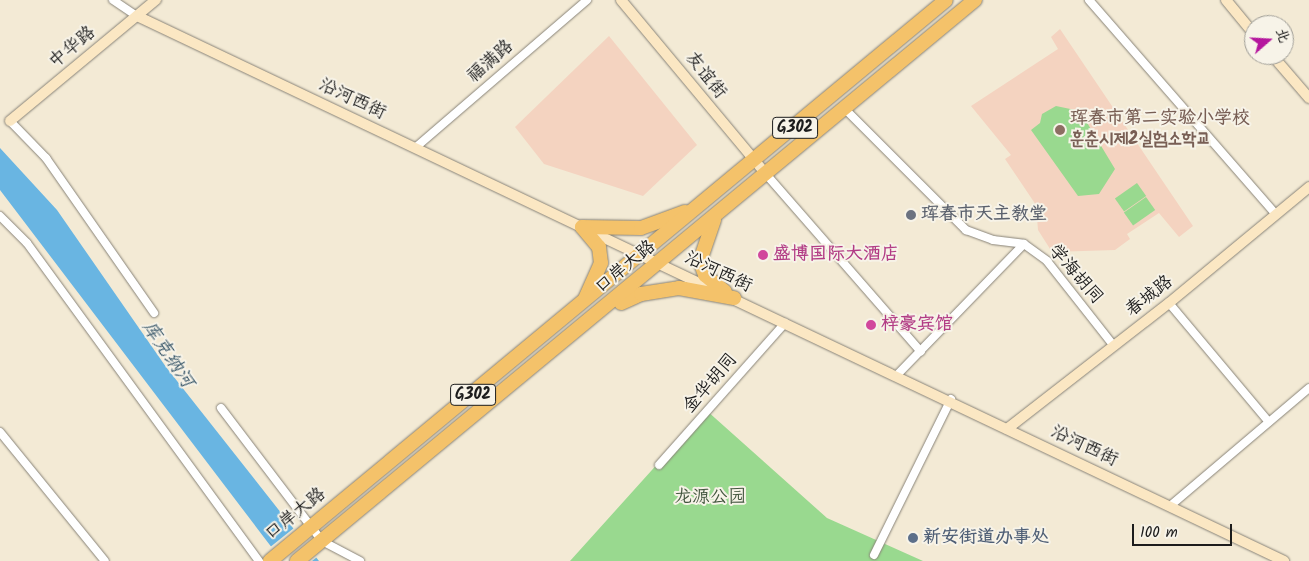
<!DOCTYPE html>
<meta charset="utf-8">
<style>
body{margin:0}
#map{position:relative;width:1309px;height:561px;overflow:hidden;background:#f3ead5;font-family:Kalam,"LXGW WenKai TC","Poor Story",sans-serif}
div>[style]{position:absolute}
.built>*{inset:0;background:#f4d3c0}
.green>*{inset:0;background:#99d98f;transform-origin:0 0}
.water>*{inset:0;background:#69b5e2}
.pier>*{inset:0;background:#f3ead5}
.roads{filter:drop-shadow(0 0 1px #888378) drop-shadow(0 0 1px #888378)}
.street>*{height:8px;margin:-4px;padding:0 4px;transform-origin:4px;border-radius:4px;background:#fff}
.secondary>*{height:10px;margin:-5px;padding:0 5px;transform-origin:5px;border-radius:5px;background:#fbe7c3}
.highway>*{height:14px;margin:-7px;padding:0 7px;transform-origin:7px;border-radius:7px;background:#f4c26a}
.dots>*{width:14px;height:14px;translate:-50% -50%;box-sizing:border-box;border:2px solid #f7f3e8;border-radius:50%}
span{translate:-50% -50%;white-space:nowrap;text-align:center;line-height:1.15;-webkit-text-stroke:4px #f7f3e8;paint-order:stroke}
.shield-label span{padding:1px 4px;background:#f7f3e8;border:1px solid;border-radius:4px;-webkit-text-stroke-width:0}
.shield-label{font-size:16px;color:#1c1c1c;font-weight:700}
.street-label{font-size:18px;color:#1c1c1c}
.education-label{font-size:18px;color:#785e54;font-weight:700}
.left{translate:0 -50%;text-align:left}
.worship-label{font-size:18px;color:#5b616d;font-weight:700}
.hotel-label{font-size:18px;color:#b23c85;font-weight:700}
.park-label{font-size:18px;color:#42553e}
.service-label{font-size:18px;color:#4e5e75;font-weight:700}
.water-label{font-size:19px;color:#3b596b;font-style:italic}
.north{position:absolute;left:1244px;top:15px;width:50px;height:50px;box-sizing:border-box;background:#f7f3e8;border:1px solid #9f9d96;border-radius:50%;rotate:71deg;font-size:14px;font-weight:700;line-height:20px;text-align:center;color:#1c1c1c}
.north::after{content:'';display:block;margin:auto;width:18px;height:22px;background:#b5179e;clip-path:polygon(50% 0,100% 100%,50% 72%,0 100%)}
.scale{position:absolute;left:1132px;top:524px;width:100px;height:22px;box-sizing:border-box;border:2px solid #1c1c1c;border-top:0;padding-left:6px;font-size:15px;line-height:18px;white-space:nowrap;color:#1c1c1c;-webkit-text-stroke:4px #f7f3e8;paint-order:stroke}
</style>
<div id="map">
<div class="built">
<div style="clip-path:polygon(1060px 29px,1193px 226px,1179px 237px,1159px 213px,1127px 234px,1130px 239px,1115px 250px,1052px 252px,1038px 230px,1036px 205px,1005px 159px,1011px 155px,971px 106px,1058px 49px,1051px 37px)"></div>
<div style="clip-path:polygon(609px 36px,697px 145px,643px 196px,544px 164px,515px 127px)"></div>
</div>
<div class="green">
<div style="clip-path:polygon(1056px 106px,1080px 111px,1115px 169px,1099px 194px,1078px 196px,1031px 130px,1040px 123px,1042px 114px)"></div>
<div style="left:1137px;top:183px;width:16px;height:27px;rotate:55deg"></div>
<div style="left:1146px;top:197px;width:16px;height:27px;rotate:55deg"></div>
<div style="clip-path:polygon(706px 410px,827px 518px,923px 561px,570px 561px)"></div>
</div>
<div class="water">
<div style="clip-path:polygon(0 148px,57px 210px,166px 367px,319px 561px,282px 561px,0 190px)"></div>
</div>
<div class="pier">
<div style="clip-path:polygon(294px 528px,317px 557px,312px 561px,278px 561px,269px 548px)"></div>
</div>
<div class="roads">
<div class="street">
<div style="left:113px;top:0;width:29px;rotate:34deg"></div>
<div style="left:1089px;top:0;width:284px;rotate:48.9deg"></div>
<div style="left:844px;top:108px;width:173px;rotate:45deg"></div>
<div style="left:966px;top:230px;width:29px;rotate:20deg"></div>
<div style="left:993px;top:240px;width:31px;rotate:7deg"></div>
<div style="left:1024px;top:244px;width:29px;rotate:36deg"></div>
<div style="left:1047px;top:261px;width:108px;rotate:51.8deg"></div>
<div style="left:10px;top:121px;width:52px;rotate:45.8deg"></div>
<div style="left:46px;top:158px;width:189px;rotate:55.1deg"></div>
<div style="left:415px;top:148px;width:227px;rotate:-40.7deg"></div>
<div style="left:765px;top:173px;width:237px;rotate:48.9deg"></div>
<div style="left:0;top:216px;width:38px;rotate:45deg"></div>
<div style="left:27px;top:243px;width:394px;rotate:53.9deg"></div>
<div style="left:1169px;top:303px;width:155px;rotate:50deg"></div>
<div style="left:897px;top:375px;width:182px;rotate:-45.9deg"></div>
<div style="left:221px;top:408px;width:167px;rotate:52.8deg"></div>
<div style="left:322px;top:541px;width:43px;rotate:27.8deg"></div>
<div style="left:0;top:432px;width:166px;rotate:50.9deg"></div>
<div style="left:659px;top:465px;width:190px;rotate:-48.4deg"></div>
<div style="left:1170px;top:506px;width:182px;rotate:-40.3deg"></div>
<div style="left:874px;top:555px;width:174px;rotate:-63.7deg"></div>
</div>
<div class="secondary">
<div style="left:621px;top:0;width:225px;rotate:50.2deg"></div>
<div style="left:1226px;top:0;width:44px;rotate:50.5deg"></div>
<div style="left:137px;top:16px;width:1270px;rotate:25.41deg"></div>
<div style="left:1272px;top:55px;width:57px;rotate:49.3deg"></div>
<div style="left:10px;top:121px;width:190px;rotate:-39.7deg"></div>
<div style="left:1007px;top:429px;width:205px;rotate:-37.9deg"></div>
<div style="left:1169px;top:303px;width:182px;rotate:-39.6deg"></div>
</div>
<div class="highway">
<div style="left:714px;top:220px;width:43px;rotate:108.9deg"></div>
<div style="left:700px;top:261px;width:15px;rotate:70deg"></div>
<div style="left:705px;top:275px;width:26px;rotate:40deg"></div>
<div style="left:582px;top:227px;width:59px;rotate:1deg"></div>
<div style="left:641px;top:228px;width:47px;rotate:-20deg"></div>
<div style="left:582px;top:227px;width:26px;rotate:50deg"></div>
<div style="left:599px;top:247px;width:16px;rotate:83deg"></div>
<div style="left:601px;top:263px;width:39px;rotate:114deg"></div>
<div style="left:621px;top:303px;width:22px;rotate:-24deg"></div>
<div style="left:641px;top:294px;width:38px;rotate:-9deg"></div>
<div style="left:679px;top:288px;width:56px;rotate:10.3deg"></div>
<div style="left:270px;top:561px;width:878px;rotate:-39.69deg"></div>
<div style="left:297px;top:561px;width:880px;rotate:-39.61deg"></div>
</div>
</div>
<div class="dots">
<div style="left:1060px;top:130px;background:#8d6e63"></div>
<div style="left:911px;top:215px;background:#6b7280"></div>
<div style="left:763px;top:255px;background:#d1479c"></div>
<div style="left:871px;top:325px;background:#d1479c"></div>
<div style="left:913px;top:538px;background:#5c6f8a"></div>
</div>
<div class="shield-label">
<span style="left:795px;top:128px">G302</span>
<span style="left:473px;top:395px">G302</span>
</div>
<div class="street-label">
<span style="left:73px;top:48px;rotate:-40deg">中华路</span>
<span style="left:491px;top:62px;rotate:-41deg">福满路</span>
<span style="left:705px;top:76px;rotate:51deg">友谊街</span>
<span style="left:352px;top:100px;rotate:25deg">沿河西街</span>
<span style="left:626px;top:268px;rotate:-40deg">口岸大路</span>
<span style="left:718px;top:273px;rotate:25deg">沿河西街</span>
<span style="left:1075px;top:275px;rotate:49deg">学海胡同</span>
<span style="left:1150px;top:297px;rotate:-38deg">春城路</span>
<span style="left:711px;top:384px;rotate:-49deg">金华胡同</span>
<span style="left:1084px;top:447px;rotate:25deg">沿河西街</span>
<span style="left:296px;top:515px;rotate:-39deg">口岸大路</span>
</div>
<div class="education-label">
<span class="left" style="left:1070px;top:130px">珲春市第二实验小学校<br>훈춘시제2실험소학교</span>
</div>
<div class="worship-label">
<span class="left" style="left:921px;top:215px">珲春市天主教堂</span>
</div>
<div class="hotel-label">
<span class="left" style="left:773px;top:255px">盛博国际大酒店</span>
<span class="left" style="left:881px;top:325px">梓豪宾馆</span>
</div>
<div class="park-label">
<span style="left:710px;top:498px">龙源公园</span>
</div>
<div class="service-label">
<span class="left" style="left:923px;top:538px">新安街道办事处</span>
</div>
<div class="water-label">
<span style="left:167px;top:355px;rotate:56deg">库克纳河</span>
</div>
<div class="north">北</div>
<div class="scale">100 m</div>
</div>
